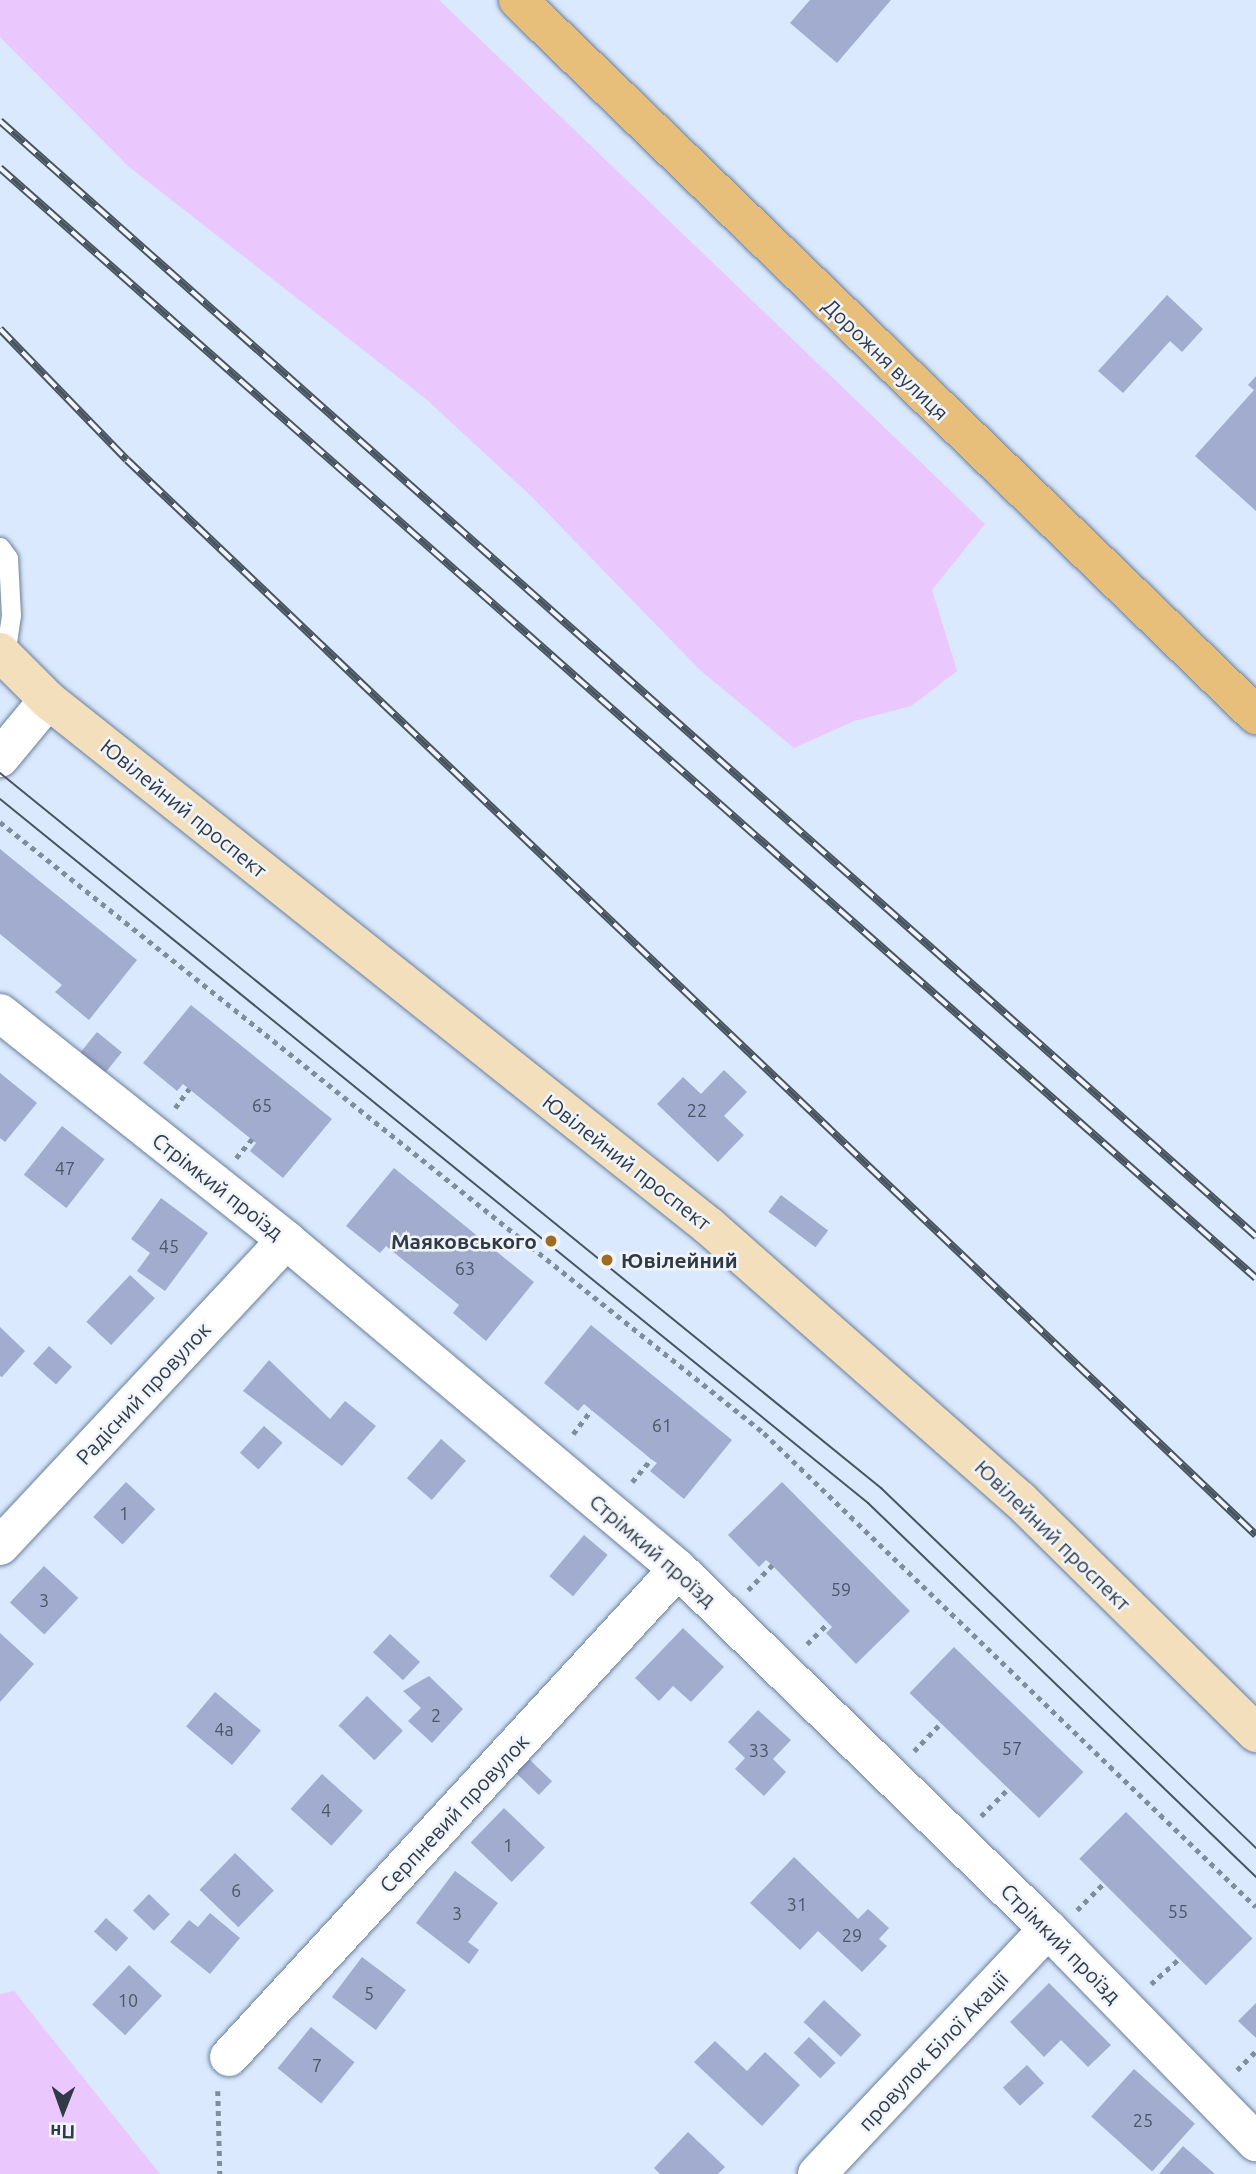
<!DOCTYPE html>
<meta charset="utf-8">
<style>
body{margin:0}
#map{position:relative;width:1256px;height:2174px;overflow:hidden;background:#dae9fd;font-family:Ubuntu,sans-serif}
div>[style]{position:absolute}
.green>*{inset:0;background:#eac7fd}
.building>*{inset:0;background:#a2accf;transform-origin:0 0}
.path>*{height:4.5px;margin-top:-2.25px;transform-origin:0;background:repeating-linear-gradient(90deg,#818d9d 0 5px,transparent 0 10px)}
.roads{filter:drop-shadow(0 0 2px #687f9c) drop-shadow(0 0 2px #687f9c)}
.service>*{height:19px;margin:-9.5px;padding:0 9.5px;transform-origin:9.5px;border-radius:9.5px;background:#fff}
.minor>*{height:38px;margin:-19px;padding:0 19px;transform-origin:19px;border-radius:19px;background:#fff}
.secondary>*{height:38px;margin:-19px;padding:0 19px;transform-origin:19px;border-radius:19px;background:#f4dfbd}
.primary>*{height:38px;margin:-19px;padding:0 19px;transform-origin:19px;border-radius:19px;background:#e8bf7a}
.tram>*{height:2px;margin:-1px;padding:0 1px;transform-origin:1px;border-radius:1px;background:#495461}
.rail>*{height:8px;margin-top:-4px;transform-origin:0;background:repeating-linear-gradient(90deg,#f0f5fc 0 16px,#495461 0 32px);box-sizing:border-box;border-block:2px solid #495461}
.dots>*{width:19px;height:19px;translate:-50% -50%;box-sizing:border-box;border:4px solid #f0f5fc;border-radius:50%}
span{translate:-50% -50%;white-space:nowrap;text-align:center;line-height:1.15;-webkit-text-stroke:5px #f0f5fc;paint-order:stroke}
.number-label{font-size:18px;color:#4c5668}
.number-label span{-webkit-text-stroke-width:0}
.street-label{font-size:21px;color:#303a46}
.poi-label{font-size:21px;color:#303a46;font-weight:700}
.right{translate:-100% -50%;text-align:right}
.left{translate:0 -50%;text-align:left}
.north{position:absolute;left:28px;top:2076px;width:70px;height:70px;-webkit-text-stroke:5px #f0f5fc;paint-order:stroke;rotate:181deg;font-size:19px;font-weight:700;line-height:28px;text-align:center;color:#303a46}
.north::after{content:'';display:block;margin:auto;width:24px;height:32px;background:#303a46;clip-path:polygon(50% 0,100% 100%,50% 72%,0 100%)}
</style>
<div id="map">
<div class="green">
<div style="clip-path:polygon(0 0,439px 0,985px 524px,932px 590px,957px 671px,911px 706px,854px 721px,794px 748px,700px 670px,533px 498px,426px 399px,128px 166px,0 37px)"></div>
<div style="clip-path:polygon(14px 1991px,160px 2174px,0 2174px,0 1994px)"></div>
</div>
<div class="building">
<div style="clip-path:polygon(810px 0,891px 0,837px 63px,790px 23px)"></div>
<div style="clip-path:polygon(1167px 295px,1203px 329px,1182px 352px,1170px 341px,1123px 393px,1098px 371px)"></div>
<div style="clip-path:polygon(1256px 376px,1256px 511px,1195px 456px,1254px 390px,1248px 385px)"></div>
<div style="clip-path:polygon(0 849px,137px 960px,89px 1020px,55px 992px,62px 985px,0 934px)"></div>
<div style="clip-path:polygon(191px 1005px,332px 1119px,283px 1178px,250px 1151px,256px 1143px,183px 1084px,177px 1091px,143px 1063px)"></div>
<div style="left:97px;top:1032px;width:32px;height:30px;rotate:39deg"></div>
<div style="clip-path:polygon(724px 1070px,747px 1092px,724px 1116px,744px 1135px,718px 1162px,657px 1104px,683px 1077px,701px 1094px)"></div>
<div style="clip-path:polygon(0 1073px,37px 1103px,5px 1142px,0 1138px)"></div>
<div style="left:62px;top:1126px;width:54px;height:62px;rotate:38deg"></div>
<div style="clip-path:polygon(394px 1168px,534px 1282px,486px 1341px,453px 1313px,459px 1305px,386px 1246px,380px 1253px,346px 1226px)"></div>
<div style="left:781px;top:1195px;width:59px;height:21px;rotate:37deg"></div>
<div style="clip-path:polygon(161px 1198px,208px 1233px,165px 1291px,137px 1271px,150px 1253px,131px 1239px)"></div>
<div style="left:130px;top:1275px;width:34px;height:64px;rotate:43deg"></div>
<div style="clip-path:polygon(591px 1325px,732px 1440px,684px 1499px,650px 1471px,657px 1463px,651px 1459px,584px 1404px,578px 1411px,544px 1383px)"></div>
<div style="clip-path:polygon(0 1327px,25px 1351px,2px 1377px,0 1376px)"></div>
<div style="left:49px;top:1346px;width:31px;height:24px;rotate:42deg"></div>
<div style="clip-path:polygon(269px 1360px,330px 1419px,345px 1401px,376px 1426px,342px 1466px,243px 1391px)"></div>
<div style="left:264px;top:1426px;width:25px;height:36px;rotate:42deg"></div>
<div style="left:441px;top:1439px;width:33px;height:52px;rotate:41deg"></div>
<div style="left:126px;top:1482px;width:40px;height:48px;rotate:43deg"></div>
<div style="clip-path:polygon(782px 1482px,910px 1611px,856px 1664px,826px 1633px,832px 1627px,772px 1565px,766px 1560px,759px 1567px,728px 1535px)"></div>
<div style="left:584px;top:1535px;width:31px;height:54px;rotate:40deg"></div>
<div style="left:44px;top:1566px;width:47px;height:50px;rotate:43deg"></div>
<div style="clip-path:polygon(683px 1628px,724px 1667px,691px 1702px,673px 1686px,659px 1701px,635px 1678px)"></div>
<div style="clip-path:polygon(0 1633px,34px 1664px,0 1702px)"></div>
<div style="left:390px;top:1634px;width:41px;height:25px;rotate:43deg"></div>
<div style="left:954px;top:1647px;width:180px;height:64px;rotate:44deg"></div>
<div style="clip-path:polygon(429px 1676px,463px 1709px,432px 1743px,408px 1721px,421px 1708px,403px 1691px)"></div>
<div style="left:215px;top:1692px;width:60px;height:45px;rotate:40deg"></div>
<div style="left:367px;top:1696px;width:50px;height:41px;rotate:44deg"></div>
<div style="clip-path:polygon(758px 1710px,791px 1740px,773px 1759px,786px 1772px,764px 1796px,735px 1769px,745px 1758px,728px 1742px)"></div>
<div style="left:529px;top:1759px;width:32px;height:19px;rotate:44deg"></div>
<div style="left:322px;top:1774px;width:55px;height:47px;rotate:42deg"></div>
<div style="left:504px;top:1808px;width:57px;height:48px;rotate:44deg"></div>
<div style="left:1126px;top:1812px;width:179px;height:66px;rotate:45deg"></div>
<div style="left:235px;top:1853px;width:54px;height:51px;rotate:44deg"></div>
<div style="clip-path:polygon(794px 1857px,858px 1919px,868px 1909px,889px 1928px,879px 1939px,887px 1946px,862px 1972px,818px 1931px,800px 1950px,750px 1903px)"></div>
<div style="clip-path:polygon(455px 1871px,498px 1903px,468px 1942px,479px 1950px,469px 1964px,416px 1923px)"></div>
<div style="left:149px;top:1894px;width:29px;height:23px;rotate:44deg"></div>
<div style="clip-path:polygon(210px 1913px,240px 1938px,210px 1974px,170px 1942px,189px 1920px,198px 1927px)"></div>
<div style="left:106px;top:1918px;width:30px;height:18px;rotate:42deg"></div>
<div style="left:362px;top:1957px;width:55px;height:50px;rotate:37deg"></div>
<div style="left:129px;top:1965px;width:45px;height:54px;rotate:43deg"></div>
<div style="clip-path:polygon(1049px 1983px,1111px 2045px,1088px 2067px,1061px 2040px,1044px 2057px,1010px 2022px)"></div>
<div style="left:824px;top:2000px;width:51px;height:30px;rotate:43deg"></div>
<div style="clip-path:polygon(1256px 2003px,1256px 2038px,1238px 2021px)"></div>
<div style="left:311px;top:2027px;width:56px;height:53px;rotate:39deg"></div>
<div style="left:809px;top:2037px;width:37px;height:22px;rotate:44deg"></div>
<div style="clip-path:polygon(715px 2041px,747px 2071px,765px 2052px,800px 2085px,762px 2126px,694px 2062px)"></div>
<div style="left:1027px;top:2065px;width:25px;height:33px;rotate:47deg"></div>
<div style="left:1134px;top:2069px;width:82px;height:64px;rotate:42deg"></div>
<div style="clip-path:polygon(688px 2132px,725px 2167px,718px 2174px,660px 2174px,654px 2168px)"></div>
<div style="clip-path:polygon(1183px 2146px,1215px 2174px,1159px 2174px)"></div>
</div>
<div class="path">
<div style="left:0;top:822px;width:978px;rotate:38.65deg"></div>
<div style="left:764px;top:1433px;width:683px;rotate:43.93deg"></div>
<div style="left:175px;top:1108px;width:24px;rotate:-54deg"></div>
<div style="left:236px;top:1158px;width:25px;rotate:-50deg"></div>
<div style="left:573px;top:1434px;width:30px;rotate:-53deg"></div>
<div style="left:632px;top:1482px;width:30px;rotate:-50deg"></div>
<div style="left:748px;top:1590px;width:35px;rotate:-46deg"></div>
<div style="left:807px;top:1644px;width:30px;rotate:-45deg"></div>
<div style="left:914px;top:1751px;width:37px;rotate:-46deg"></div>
<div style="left:981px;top:1816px;width:38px;rotate:-45deg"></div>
<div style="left:1077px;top:1910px;width:38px;rotate:-45deg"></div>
<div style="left:1151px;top:1984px;width:38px;rotate:-42deg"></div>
<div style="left:1237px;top:2070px;width:27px;rotate:-45deg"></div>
<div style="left:218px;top:2091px;width:83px;rotate:88.6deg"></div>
</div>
<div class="roads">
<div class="service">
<div style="left:0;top:547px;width:14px;rotate:54deg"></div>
<div style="left:8px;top:558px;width:57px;rotate:87deg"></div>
<div style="left:11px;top:615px;width:41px;rotate:98.3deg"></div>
</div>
<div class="minor">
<div style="left:0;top:758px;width:75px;rotate:-50.4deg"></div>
<div style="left:0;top:1013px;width:365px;rotate:38.4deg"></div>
<div style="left:286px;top:1240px;width:512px;rotate:40.01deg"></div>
<div style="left:678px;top:1569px;width:516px;rotate:44.22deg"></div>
<div style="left:1048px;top:1929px;width:298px;rotate:45.7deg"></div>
<div style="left:0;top:1546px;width:419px;rotate:-46.9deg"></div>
<div style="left:229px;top:2057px;width:663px;rotate:-47.38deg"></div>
<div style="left:817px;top:2174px;width:337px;rotate:-46.7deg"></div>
</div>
<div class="secondary">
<div style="left:0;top:652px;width:68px;rotate:45deg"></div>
<div style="left:48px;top:700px;width:846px;rotate:38.52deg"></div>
<div style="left:710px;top:1227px;width:413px;rotate:41.4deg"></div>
<div style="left:1020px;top:1500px;width:332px;rotate:44.6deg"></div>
</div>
<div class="primary">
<div style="left:518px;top:0;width:1028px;rotate:44.09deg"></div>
</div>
</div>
<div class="tram">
<div style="left:0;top:773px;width:1135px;rotate:39.06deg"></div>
<div style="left:881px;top:1488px;width:520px;rotate:43.83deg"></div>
<div style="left:0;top:799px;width:1118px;rotate:39.04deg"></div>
<div style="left:868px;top:1503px;width:539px;rotate:43.95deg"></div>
</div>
<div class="rail">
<div style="left:0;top:121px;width:1680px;rotate:41.6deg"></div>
<div style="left:0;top:168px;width:1676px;rotate:41.47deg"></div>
<div style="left:0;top:329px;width:182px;rotate:45.9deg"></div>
<div style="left:127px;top:460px;width:1559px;rotate:43.6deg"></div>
</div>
<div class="dots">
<div style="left:551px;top:1241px;background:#9d6d21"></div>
<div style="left:607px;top:1260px;background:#9d6d21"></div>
</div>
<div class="number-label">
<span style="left:262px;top:1105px">65</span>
<span style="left:697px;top:1110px">22</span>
<span style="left:65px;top:1168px">47</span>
<span style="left:169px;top:1246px">45</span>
<span style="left:465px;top:1268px">63</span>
<span style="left:662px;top:1425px">61</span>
<span style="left:124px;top:1513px">1</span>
<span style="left:841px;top:1589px">59</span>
<span style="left:44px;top:1600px">3</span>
<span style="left:436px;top:1715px">2</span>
<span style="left:224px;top:1729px">4а</span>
<span style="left:1012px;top:1748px">57</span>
<span style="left:759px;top:1750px">33</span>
<span style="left:326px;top:1810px">4</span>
<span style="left:508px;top:1845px">1</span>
<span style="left:236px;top:1890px">6</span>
<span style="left:797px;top:1904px">31</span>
<span style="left:1178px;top:1911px">55</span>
<span style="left:457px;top:1913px">3</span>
<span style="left:852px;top:1935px">29</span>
<span style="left:369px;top:1993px">5</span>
<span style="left:128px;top:2000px">10</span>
<span style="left:317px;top:2065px">7</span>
<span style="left:1143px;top:2120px">25</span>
</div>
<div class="street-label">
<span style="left:886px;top:359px;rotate:44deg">Дорожня вулиця</span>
<span style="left:184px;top:808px;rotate:39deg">Ювілейний проспект</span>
<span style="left:627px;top:1162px;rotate:38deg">Ювілейний проспект</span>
<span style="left:218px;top:1186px;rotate:38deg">Стрімкий проїзд</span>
<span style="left:143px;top:1393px;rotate:-47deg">Радісний провулок</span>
<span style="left:1053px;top:1535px;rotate:44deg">Ювілейний проспект</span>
<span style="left:653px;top:1550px;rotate:41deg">Стрімкий проїзд</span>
<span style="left:454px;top:1813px;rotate:-47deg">Серпневий провулок</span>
<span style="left:1061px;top:1943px;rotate:45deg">Стрімкий проїзд</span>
<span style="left:933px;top:2051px;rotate:-47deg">провулок Білої Акації</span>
</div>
<div class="poi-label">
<span class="right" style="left:537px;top:1241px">Маяковського</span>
<span class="left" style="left:621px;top:1260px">Ювілейний</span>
</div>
<div class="north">Пн</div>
</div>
